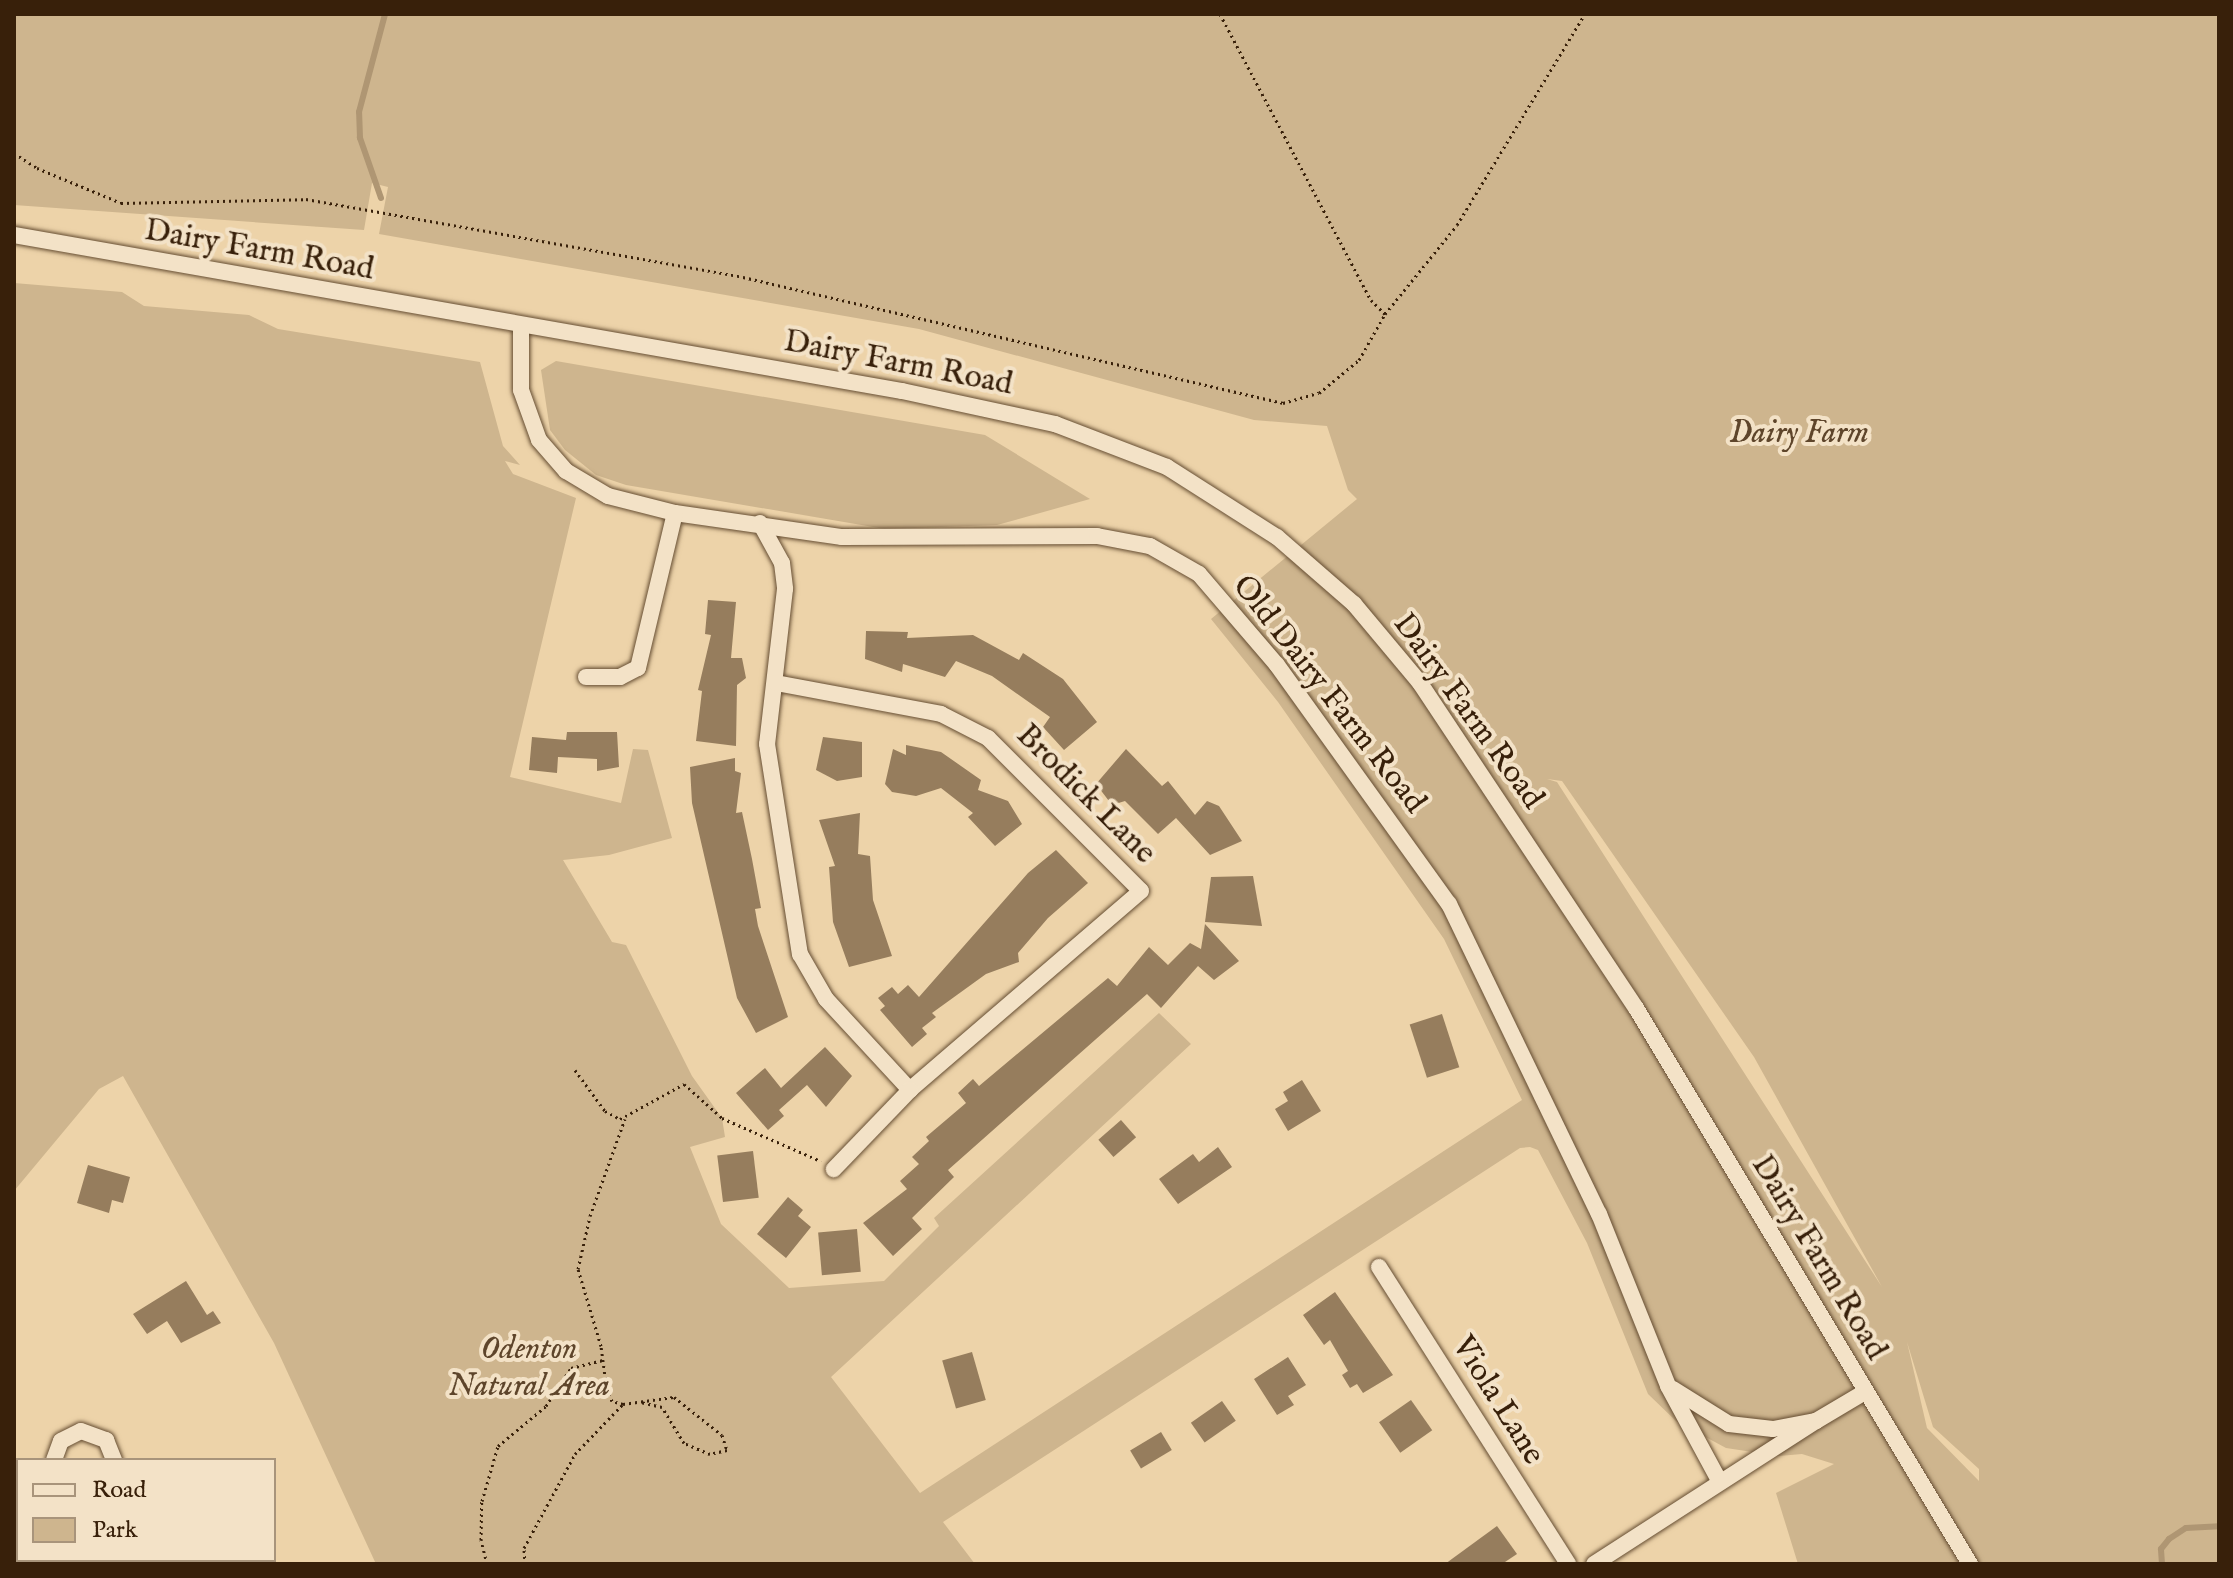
<!DOCTYPE html>
<style>
body{margin:0}
#map{position:relative;width:2233px;height:1578px;overflow:hidden;background:#edd3a9;font-family:"IM FELL English",serif}
div>[style]{position:absolute}
.green>*{inset:0;background:#ceb58e}
.stream>*{height:6px;margin:-3px;padding:0 3px;transform-origin:3px;border-radius:3px;background:#af9673}
.building>*{inset:0;background:#967d5d;transform-origin:0 0}
.path>*{height:3px;margin-top:-1.5px;transform-origin:0;background:repeating-linear-gradient(90deg,#38200a 0 2px,transparent 0 6px)}
.roads{filter:drop-shadow(0 0 2px #654d32) drop-shadow(0 0 2px #654d32)}
.minor>*{height:16px;margin:-8px;padding:0 8px;transform-origin:8px;border-radius:8px;background:#f3e2c7}
span{translate:-50% -50%;white-space:nowrap;text-align:center;line-height:1.15;-webkit-text-stroke:8px #f3e2c7;paint-order:stroke}
.street-label{font-size:32px;color:#38200a}
.park-label{font-size:32px;color:#5e452b;font-style:italic}
.frame{position:absolute;inset:0;border:16px solid #38200a;pointer-events:none}
.legend{position:absolute;left:16px;top:1458px;width:260px;height:104px;box-sizing:border-box;background:#f3e2c7;border:2px solid #a8947b;margin:0;padding:10px 14px;list-style:none;font-size:24px;color:#38200a}
.legend li{display:flex;align-items:center;gap:16px;height:40px}
.legend b{width:40px;border:2px solid #a8947b}
</style>
<div id="map">
<div class="green">
<div style="clip-path:polygon(evenodd,14px 14px,2219px 14px,2219px 1564px,1798px 1564px,1776px 1493px,1834px 1464px,1802px 1454px,1779px 1456px,1726px 1448px,1676px 1421px,1648px 1394px,1587px 1243px,1538px 1150px,1530px 1147px,1520px 1148px,943px 1522px,975px 1564px,376px 1564px,274px 1343px,123px 1076px,99px 1089px,14px 1191px,14px 283px,122px 292px,144px 306px,249px 315px,278px 329px,480px 362px,503px 446px,520px 465px,505px 461px,513px 474px,576px 498px,510px 777px,621px 803px,633px 749px,648px 750px,672px 838px,609px 855px,563px 860px,612px 942px,626px 945px,692px 1076px,722px 1118px,725px 1137px,690px 1147px,721px 1224px,789px 1288px,884px 1281px,939px 1226px,934px 1218px,1159px 1013px,1191px 1044px,831px 1377px,920px 1493px,1522px 1100px,1444px 939px,1278px 702px,1211px 619px,1357px 499px,1348px 490px,1327px 426px,1254px 420px,919px 329px,379px 234px,388px 187px,372px 183px,364px 230px,14px 205px,14px 14px,1547px 779px,1562px 781px,1754px 1057px,1882px 1287px,1557px 782px,1547px 779px,14px 14px,1907px 1342px,1933px 1427px,1979px 1469px,1979px 1481px,1927px 1428px,1907px 1342px)"></div>
<div style="clip-path:polygon(556px 361px,985px 435px,1090px 499px,997px 525px,885px 529px,626px 485px,596px 475px,565px 450px,550px 430px,541px 370px)"></div>
</div>
<div class="stream">
<div style="left:381px;top:198px;width:64px;rotate:-109.3deg"></div>
<div style="left:360px;top:138px;width:26px;rotate:-92deg"></div>
<div style="left:359px;top:112px;width:101px;rotate:-75.1deg"></div>
<div style="left:2162px;top:1564px;width:15px;rotate:-94deg"></div>
<div style="left:2161px;top:1549px;width:13px;rotate:-51deg"></div>
<div style="left:2169px;top:1539px;width:20px;rotate:-33deg"></div>
<div style="left:2186px;top:1528px;width:33px;rotate:-3deg"></div>
</div>
<div class="building">
<div style="clip-path:polygon(708px 600px,736px 602px,731px 658px,742px 658px,746px 678px,737px 685px,736px 746px,696px 741px,702px 691px,698px 690px,711px 635px,705px 634px)"></div>
<div style="clip-path:polygon(866px 631px,908px 632px,907px 638px,973px 635px,1019px 660px,1023px 653px,1063px 679px,1097px 722px,1064px 750px,1043px 727px,1050px 717px,992px 676px,956px 661px,945px 677px,903px 664px,902px 672px,865px 659px)"></div>
<div style="clip-path:polygon(567px 732px,617px 732px,619px 767px,597px 771px,597px 759px,558px 757px,557px 773px,529px 770px,532px 737px,566px 740px)"></div>
<div style="clip-path:polygon(823px 737px,862px 742px,862px 777px,837px 781px,816px 770px)"></div>
<div style="clip-path:polygon(906px 745px,941px 752px,981px 780px,978px 790px,1008px 801px,1022px 824px,995px 846px,968px 817px,973px 813px,941px 788px,916px 796px,892px 792px,885px 784px,893px 749px,906px 755px)"></div>
<div style="clip-path:polygon(1126px 749px,1162px 786px,1168px 781px,1195px 815px,1207px 801px,1219px 806px,1242px 841px,1210px 855px,1176px 818px,1158px 834px,1125px 801px,1112px 805px,1096px 784px)"></div>
<div style="clip-path:polygon(735px 758px,735px 771px,741px 773px,736px 813px,742px 812px,752px 859px,761px 908px,755px 909px,758px 926px,788px 1017px,756px 1033px,737px 998px,692px 803px,690px 767px)"></div>
<div style="clip-path:polygon(860px 813px,858px 854px,870px 856px,873px 900px,892px 956px,849px 967px,833px 922px,829px 867px,835px 866px,819px 820px)"></div>
<div style="clip-path:polygon(1056px 850px,1088px 883px,1048px 918px,1018px 953px,1019px 962px,986px 974px,932px 1013px,936px 1017px,922px 1028px,927px 1034px,912px 1047px,880px 1010px,885px 1006px,878px 998px,892px 987px,898px 994px,908px 985px,919px 997px,1028px 873px)"></div>
<div style="clip-path:polygon(1253px 876px,1262px 926px,1205px 922px,1211px 877px)"></div>
<div style="clip-path:polygon(1205px 924px,1239px 961px,1214px 980px,1198px 966px,1161px 1008px,1147px 994px,948px 1170px,954px 1177px,912px 1218px,922px 1229px,893px 1256px,863px 1223px,907px 1189px,900px 1181px,919px 1164px,912px 1157px,929px 1141px,926px 1137px,966px 1103px,958px 1093px,973px 1079px,979px 1086px,1108px 978px,1117px 986px,1149px 947px,1168px 965px,1190px 943px,1201px 949px)"></div>
<div style="left:1442px;top:1014px;width:56px;height:34px;rotate:72deg"></div>
<div style="clip-path:polygon(825px 1047px,852px 1076px,826px 1107px,807px 1085px,779px 1110px,784px 1116px,768px 1130px,736px 1093px,765px 1068px,781px 1088px)"></div>
<div style="clip-path:polygon(1302px 1080px,1321px 1111px,1288px 1131px,1275px 1109px,1288px 1101px,1283px 1092px)"></div>
<div style="left:1121px;top:1120px;width:23px;height:30px;rotate:49deg"></div>
<div style="clip-path:polygon(1218px 1147px,1232px 1167px,1178px 1204px,1159px 1179px,1193px 1154px,1199px 1162px)"></div>
<div style="left:753px;top:1151px;width:47px;height:36px;rotate:83deg"></div>
<div style="clip-path:polygon(88px 1165px,130px 1177px,123px 1203px,112px 1200px,109px 1213px,77px 1203px)"></div>
<div style="clip-path:polygon(788px 1197px,803px 1210px,798px 1216px,811px 1227px,786px 1258px,757px 1234px)"></div>
<div style="left:857px;top:1229px;width:43px;height:39px;rotate:85deg"></div>
<div style="clip-path:polygon(186px 1281px,207px 1315px,213px 1311px,221px 1323px,181px 1343px,167px 1321px,147px 1334px,133px 1314px)"></div>
<div style="clip-path:polygon(1335px 1292px,1393px 1375px,1363px 1393px,1357px 1384px,1350px 1388px,1342px 1375px,1348px 1371px,1330px 1340px,1324px 1345px,1303px 1315px)"></div>
<div style="left:972px;top:1352px;width:50px;height:31px;rotate:74deg"></div>
<div style="clip-path:polygon(1288px 1357px,1306px 1385px,1288px 1396px,1294px 1405px,1277px 1415px,1254px 1379px)"></div>
<div style="left:1411px;top:1400px;width:37px;height:39px;rotate:55deg"></div>
<div style="left:1222px;top:1401px;width:24px;height:38px;rotate:55deg"></div>
<div style="left:1161px;top:1432px;width:21px;height:36px;rotate:59deg"></div>
<div style="clip-path:polygon(1497px 1526px,1517px 1554px,1502px 1564px,1445px 1564px)"></div>
</div>
<div class="path">
<div style="left:1220px;top:14px;width:323px;rotate:62.2deg"></div>
<div style="left:1371px;top:300px;width:20px;rotate:45deg"></div>
<div style="left:14px;top:153px;width:27px;rotate:33deg"></div>
<div style="left:37px;top:168px;width:91px;rotate:22.6deg"></div>
<div style="left:121px;top:203px;width:185px;rotate:-1.2deg"></div>
<div style="left:306px;top:199px;width:444px;rotate:10.1deg"></div>
<div style="left:743px;top:277px;width:555px;rotate:13.13deg"></div>
<div style="left:1283px;top:403px;width:37px;rotate:-16deg"></div>
<div style="left:1319px;top:393px;width:52px;rotate:-39.5deg"></div>
<div style="left:1359px;top:360px;width:53px;rotate:-60.5deg"></div>
<div style="left:1385px;top:314px;width:114px;rotate:-51deg"></div>
<div style="left:1457px;top:225px;width:247px;rotate:-58.8deg"></div>
<div style="left:575px;top:1070px;width:51px;rotate:53.8deg"></div>
<div style="left:605px;top:1111px;width:17px;rotate:28deg"></div>
<div style="left:620px;top:1119px;width:73px;rotate:-28.7deg"></div>
<div style="left:684px;top:1084px;width:51px;rotate:41.8deg"></div>
<div style="left:722px;top:1118px;width:108px;rotate:23.5deg"></div>
<div style="left:623px;top:1404px;width:11px;rotate:-165deg"></div>
<div style="left:612px;top:1401px;width:11px;rotate:-117deg"></div>
<div style="left:607px;top:1391px;width:45px;rotate:-97.6deg"></div>
<div style="left:601px;top:1346px;width:80px;rotate:-106.6deg"></div>
<div style="left:578px;top:1269px;width:54px;rotate:-77.2deg"></div>
<div style="left:590px;top:1216px;width:103px;rotate:-70.2deg"></div>
<div style="left:487px;top:1564px;width:25px;rotate:-104deg"></div>
<div style="left:481px;top:1540px;width:39px;rotate:-89deg"></div>
<div style="left:482px;top:1501px;width:57px;rotate:-73.8deg"></div>
<div style="left:498px;top:1446px;width:62px;rotate:-39.8deg"></div>
<div style="left:546px;top:1406px;width:45px;rotate:-56.7deg"></div>
<div style="left:571px;top:1368px;width:34px;rotate:-14deg"></div>
<div style="left:525px;top:1564px;width:16px;rotate:-94deg"></div>
<div style="left:524px;top:1548px;width:107px;rotate:-61.5deg"></div>
<div style="left:575px;top:1454px;width:69px;rotate:-46.2deg"></div>
<div style="left:623px;top:1404px;width:51px;rotate:-7.8deg"></div>
<div style="left:674px;top:1397px;width:61px;rotate:38.4deg"></div>
<div style="left:722px;top:1435px;width:16px;rotate:72deg"></div>
<div style="left:727px;top:1450px;width:17px;rotate:167deg"></div>
<div style="left:710px;top:1454px;width:28px;rotate:-157deg"></div>
<div style="left:684px;top:1443px;width:42px;rotate:-121.4deg"></div>
<div style="left:662px;top:1407px;width:23px;rotate:-167deg"></div>
</div>
<div class="roads">
<div class="minor">
<div style="left:14px;top:235px;width:902px;rotate:9.96deg"></div>
<div style="left:902px;top:391px;width:157px;rotate:12.2deg"></div>
<div style="left:1055px;top:424px;width:120px;rotate:21deg"></div>
<div style="left:1167px;top:467px;width:130px;rotate:32.5deg"></div>
<div style="left:1277px;top:537px;width:102px;rotate:41deg"></div>
<div style="left:1354px;top:604px;width:103px;rotate:50.1deg"></div>
<div style="left:1420px;top:683px;width:390px;rotate:56.4deg"></div>
<div style="left:1636px;top:1008px;width:649px;rotate:59.01deg"></div>
<div style="left:521px;top:325px;width:65px;rotate:90deg"></div>
<div style="left:521px;top:390px;width:53px;rotate:70.2deg"></div>
<div style="left:539px;top:440px;width:41px;rotate:48.9deg"></div>
<div style="left:566px;top:471px;width:49px;rotate:30.8deg"></div>
<div style="left:608px;top:496px;width:69px;rotate:14.2deg"></div>
<div style="left:675px;top:513px;width:169px;rotate:8.2deg"></div>
<div style="left:842px;top:537px;width:255px;rotate:-0.2deg"></div>
<div style="left:1097px;top:536px;width:54px;rotate:10.7deg"></div>
<div style="left:1150px;top:546px;width:56px;rotate:29.7deg"></div>
<div style="left:1199px;top:574px;width:120px;rotate:49.4deg"></div>
<div style="left:1277px;top:665px;width:294px;rotate:54.3deg"></div>
<div style="left:1449px;top:904px;width:344px;rotate:64.2deg"></div>
<div style="left:1599px;top:1214px;width:185px;rotate:68.1deg"></div>
<div style="left:1668px;top:1386px;width:109px;rotate:61.6deg"></div>
<div style="left:760px;top:523px;width:46px;rotate:61.2deg"></div>
<div style="left:782px;top:563px;width:26px;rotate:83deg"></div>
<div style="left:785px;top:589px;width:156px;rotate:96.6deg"></div>
<div style="left:767px;top:744px;width:213px;rotate:81.1deg"></div>
<div style="left:800px;top:954px;width:52px;rotate:60deg"></div>
<div style="left:826px;top:999px;width:124px;rotate:47.3deg"></div>
<div style="left:586px;top:677px;width:34px"></div>
<div style="left:620px;top:677px;width:20px;rotate:-27deg"></div>
<div style="left:638px;top:668px;width:159px;rotate:-76.6deg"></div>
<div style="left:776px;top:683px;width:168px;rotate:10.6deg"></div>
<div style="left:941px;top:714px;width:53px;rotate:27.1deg"></div>
<div style="left:988px;top:738px;width:216px;rotate:45deg"></div>
<div style="left:1141px;top:891px;width:305px;rotate:139.3deg"></div>
<div style="left:910px;top:1090px;width:110px;rotate:133.9deg"></div>
<div style="left:1379px;top:1267px;width:352px;rotate:57.5deg"></div>
<div style="left:1673px;top:1389px;width:66px;rotate:32deg"></div>
<div style="left:1729px;top:1424px;width:44px;rotate:6.5deg"></div>
<div style="left:1773px;top:1429px;width:44px;rotate:-10.5deg"></div>
<div style="left:1816px;top:1421px;width:57px;rotate:-30.6deg"></div>
<div style="left:54px;top:1460px;width:20px;rotate:-70deg"></div>
<div style="left:61px;top:1441px;width:22px;rotate:-27deg"></div>
<div style="left:81px;top:1431px;width:27px;rotate:20deg"></div>
<div style="left:106px;top:1440px;width:22px;rotate:68deg"></div>
<div style="left:14px;top:1549px;width:7px;rotate:-56deg"></div>
<div style="left:1594px;top:1564px;width:264px;rotate:-32.8deg"></div>
</div>
</div>
<div class="street-label">
<span style="left:259px;top:251px;rotate:10deg">Dairy Farm Road</span>
<span style="left:898px;top:364px;rotate:11deg">Dairy Farm Road</span>
<span style="left:1328px;top:695px;rotate:52deg">Old Dairy Farm Road</span>
<span style="left:1467px;top:712px;rotate:54deg">Dairy Farm Road</span>
<span style="left:1085px;top:795px;rotate:45deg">Brodick Lane</span>
<span style="left:1818px;top:1258px;rotate:59deg">Dairy Farm Road</span>
<span style="left:1497px;top:1401px;rotate:58deg">Viola Lane</span>
</div>
<div class="park-label">
<span style="left:1799px;top:434px">Dairy Farm</span>
<span style="left:529px;top:1369px">Odenton<br>Natural Area</span>
</div>
<div class="frame"></div>
<ul class="legend">
<li><b style="height:10px;background:#f3e2c7"></b>Road</li>
<li><b style="height:22px;background:#ceb58e"></b>Park</li>
</ul>
</div>
